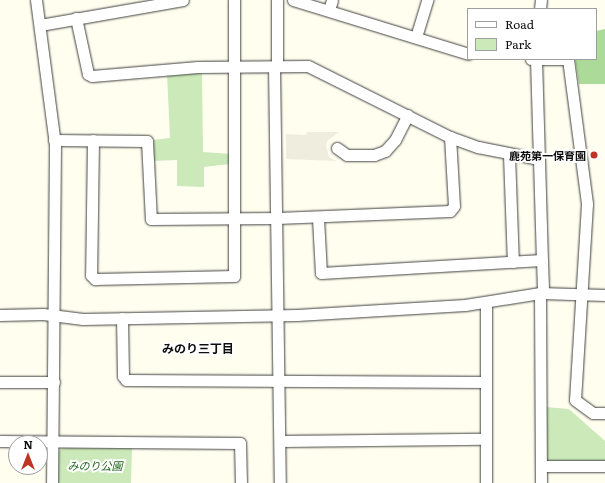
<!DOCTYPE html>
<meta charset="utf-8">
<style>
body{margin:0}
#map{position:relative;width:605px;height:483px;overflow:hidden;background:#fffeef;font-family:Literata,"Noto Sans JP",serif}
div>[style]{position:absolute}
.green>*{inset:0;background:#cbe9b9}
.forest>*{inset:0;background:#acda98}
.plaza>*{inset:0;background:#efedde}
.roads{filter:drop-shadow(0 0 1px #414141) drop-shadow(0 0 1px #414141)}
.minor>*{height:11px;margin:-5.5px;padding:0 5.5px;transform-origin:5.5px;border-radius:5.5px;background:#fff}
.dots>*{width:11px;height:11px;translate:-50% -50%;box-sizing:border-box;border:2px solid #fff;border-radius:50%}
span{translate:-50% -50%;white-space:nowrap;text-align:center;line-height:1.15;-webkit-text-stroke:4px #fff;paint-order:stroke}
.poi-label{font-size:11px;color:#0e0e0e;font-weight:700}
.right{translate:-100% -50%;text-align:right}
.park-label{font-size:11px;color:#23661e;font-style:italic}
.neighbourhood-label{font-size:12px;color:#0e0e0e;font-weight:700}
.legend{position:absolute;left:467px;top:8px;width:130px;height:52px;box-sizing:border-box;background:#fff;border:1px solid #9f9f9f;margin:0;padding:5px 7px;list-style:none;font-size:12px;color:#0e0e0e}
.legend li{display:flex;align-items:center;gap:8px;height:20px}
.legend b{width:20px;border:1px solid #9f9f9f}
.north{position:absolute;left:8px;top:435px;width:40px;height:40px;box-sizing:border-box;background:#fff;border:1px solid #9f9f9f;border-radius:50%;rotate:0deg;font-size:11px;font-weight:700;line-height:16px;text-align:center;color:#0e0e0e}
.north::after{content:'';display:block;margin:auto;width:14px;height:18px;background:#be3526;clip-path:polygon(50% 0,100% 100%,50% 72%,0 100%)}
</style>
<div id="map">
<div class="green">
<div style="clip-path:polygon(202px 71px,203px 152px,231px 154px,229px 164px,204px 167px,204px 187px,177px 186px,177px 160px,153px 161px,153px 140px,170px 138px,167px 74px)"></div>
<div style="clip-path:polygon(545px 407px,569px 409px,605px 441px,605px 463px,549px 463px,545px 457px)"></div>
<div style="clip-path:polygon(64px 447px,132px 447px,131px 483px,57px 483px,58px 452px)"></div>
</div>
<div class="forest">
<div style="clip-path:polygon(605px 29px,605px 84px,579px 84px,575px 59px,596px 59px,596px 31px)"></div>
</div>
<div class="plaza">
<div style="clip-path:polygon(307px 132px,339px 132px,327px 141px,326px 146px,329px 157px,337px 161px,286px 159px,286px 134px,306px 135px)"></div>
</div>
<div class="roads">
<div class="minor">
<div style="left:36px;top:0;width:146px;rotate:82.5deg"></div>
<div style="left:55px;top:145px;width:338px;rotate:90.5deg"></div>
<div style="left:293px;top:0;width:183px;rotate:17.1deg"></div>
<div style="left:540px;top:9px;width:9px;rotate:-84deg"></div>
<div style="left:329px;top:10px;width:10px;rotate:-73deg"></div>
<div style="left:76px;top:18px;width:57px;rotate:77.9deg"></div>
<div style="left:88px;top:74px;width:4px;rotate:27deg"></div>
<div style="left:92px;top:76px;width:106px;rotate:-4.9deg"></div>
<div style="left:198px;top:67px;width:110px;rotate:-0.5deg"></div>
<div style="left:308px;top:66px;width:159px;rotate:26.6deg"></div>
<div style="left:450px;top:137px;width:30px;rotate:20deg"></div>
<div style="left:478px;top:147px;width:61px;rotate:11.3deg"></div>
<div style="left:40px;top:25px;width:145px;rotate:-9.9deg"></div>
<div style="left:416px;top:37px;width:39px;rotate:-73deg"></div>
<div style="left:531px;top:59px;width:37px"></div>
<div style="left:568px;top:59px;width:146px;rotate:82.5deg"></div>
<div style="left:587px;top:204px;width:196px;rotate:93.5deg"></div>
<div style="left:575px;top:400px;width:22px;rotate:36deg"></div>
<div style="left:593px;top:413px;width:12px"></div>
<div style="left:536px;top:59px;width:201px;rotate:88.3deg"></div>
<div style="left:274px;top:66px;width:417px;rotate:89.2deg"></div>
<div style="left:277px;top:66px;width:66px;rotate:-90deg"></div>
<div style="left:54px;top:140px;width:93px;rotate:0.6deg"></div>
<div style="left:147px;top:141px;width:78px;rotate:87.1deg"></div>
<div style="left:151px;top:219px;width:126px;rotate:-0.5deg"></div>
<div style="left:277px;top:218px;width:173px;rotate:-2.3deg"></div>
<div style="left:450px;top:211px;width:6px;rotate:-51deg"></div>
<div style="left:454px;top:206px;width:69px;rotate:-93.3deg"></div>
<div style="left:93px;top:140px;width:135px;rotate:90.8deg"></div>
<div style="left:91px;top:275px;width:6px;rotate:45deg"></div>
<div style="left:95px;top:279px;width:139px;rotate:-1.2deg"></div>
<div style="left:234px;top:276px;width:276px;rotate:-90deg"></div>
<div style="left:337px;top:148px;width:12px;rotate:35deg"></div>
<div style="left:347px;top:155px;width:27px"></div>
<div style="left:374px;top:155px;width:12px;rotate:-20deg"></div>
<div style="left:385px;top:151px;width:15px;rotate:-48deg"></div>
<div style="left:395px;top:140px;width:28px;rotate:-63deg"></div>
<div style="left:509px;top:155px;width:107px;rotate:87.9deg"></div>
<div style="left:318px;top:218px;width:55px;rotate:86.9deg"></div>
<div style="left:321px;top:273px;width:221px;rotate:-3.4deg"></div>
<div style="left:542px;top:260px;width:33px;rotate:88deg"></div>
<div style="left:540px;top:293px;width:190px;rotate:89.7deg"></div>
<div style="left:486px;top:302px;width:181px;rotate:90deg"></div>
<div style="left:0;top:315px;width:43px;rotate:-1.3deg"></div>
<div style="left:43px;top:314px;width:40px;rotate:7.1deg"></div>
<div style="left:83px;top:319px;width:214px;rotate:-1.1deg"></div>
<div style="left:297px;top:315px;width:168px;rotate:-3.4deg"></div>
<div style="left:465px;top:305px;width:76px;rotate:-9.1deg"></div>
<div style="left:540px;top:293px;width:65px;rotate:1.8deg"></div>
<div style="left:122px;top:318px;width:58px;rotate:89deg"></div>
<div style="left:123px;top:376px;width:5px;rotate:53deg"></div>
<div style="left:126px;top:380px;width:360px;rotate:0.3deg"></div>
<div style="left:0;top:382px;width:54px"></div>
<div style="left:0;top:441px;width:240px;rotate:0.5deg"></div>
<div style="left:240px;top:443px;width:40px;rotate:88.6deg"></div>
<div style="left:280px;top:441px;width:206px;rotate:-0.6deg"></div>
<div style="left:541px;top:466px;width:64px"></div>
</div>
</div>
<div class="dots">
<div style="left:594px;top:155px;background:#be3526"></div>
</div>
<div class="poi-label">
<span class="right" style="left:586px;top:155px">鹿苑第一保育園</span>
</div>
<div class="park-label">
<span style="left:95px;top:465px">みのり公園</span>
</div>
<div class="neighbourhood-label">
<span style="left:198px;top:349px">みのり三丁目</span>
</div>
<ul class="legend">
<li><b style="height:5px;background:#fff"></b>Road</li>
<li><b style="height:11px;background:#cbe9b9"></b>Park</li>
</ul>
<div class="north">N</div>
</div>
